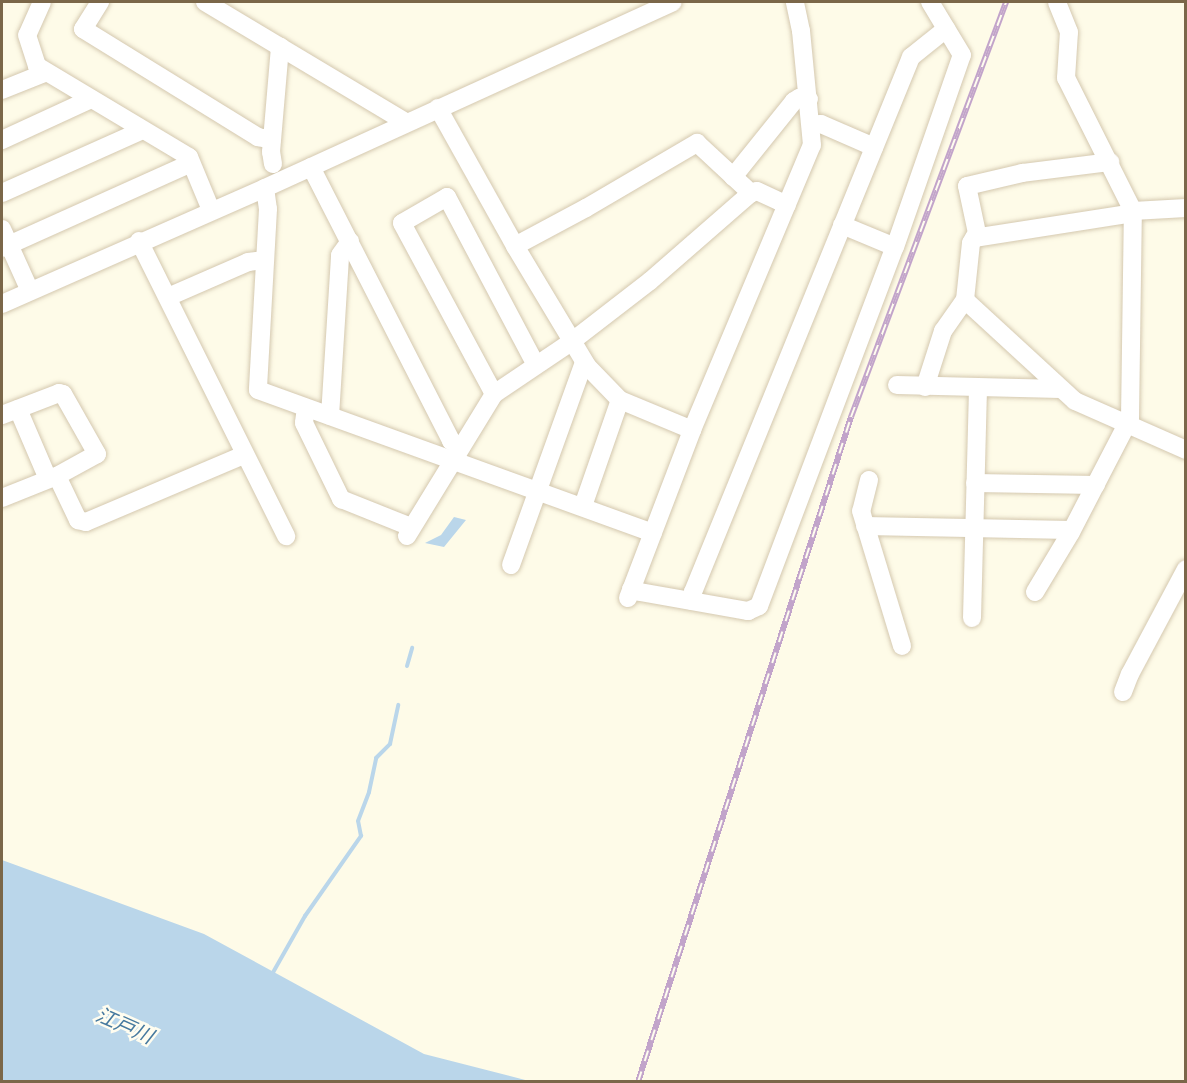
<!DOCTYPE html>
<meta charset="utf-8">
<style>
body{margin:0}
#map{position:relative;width:1187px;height:1083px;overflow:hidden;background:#fefbe8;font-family:"Alegreya Sans","Noto Sans JP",sans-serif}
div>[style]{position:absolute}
.water>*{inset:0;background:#bad6ea}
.stream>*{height:4px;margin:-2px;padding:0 2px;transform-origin:2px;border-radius:2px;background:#bad6ea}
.roads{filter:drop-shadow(0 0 2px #d4c8af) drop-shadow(0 0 2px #d4c8af)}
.minor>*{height:18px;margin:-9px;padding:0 9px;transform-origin:9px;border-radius:9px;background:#fff}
.rail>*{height:6px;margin-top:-3px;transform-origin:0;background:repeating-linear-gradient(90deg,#fffdf0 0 11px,#c2a4ca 0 22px);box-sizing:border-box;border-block:2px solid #c2a4ca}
span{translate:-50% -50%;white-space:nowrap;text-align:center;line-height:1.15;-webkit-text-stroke:5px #fffdf0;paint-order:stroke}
.water-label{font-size:20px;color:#46799f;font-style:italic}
.frame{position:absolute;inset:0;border:3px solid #7b6749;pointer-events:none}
</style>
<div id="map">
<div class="water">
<div style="clip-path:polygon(454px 517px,466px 520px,444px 547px,425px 543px,441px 535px)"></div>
<div style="clip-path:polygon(2px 860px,204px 934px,424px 1054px,529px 1081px,3px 1081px)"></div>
</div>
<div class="stream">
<div style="left:407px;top:666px;width:19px;rotate:-74deg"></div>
<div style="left:271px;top:976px;width:69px;rotate:-60.5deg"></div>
<div style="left:305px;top:916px;width:98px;rotate:-55deg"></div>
<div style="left:361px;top:836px;width:15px;rotate:-101deg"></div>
<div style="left:358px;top:821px;width:31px;rotate:-69deg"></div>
<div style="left:369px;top:792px;width:35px;rotate:-78deg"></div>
<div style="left:376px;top:758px;width:20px;rotate:-45deg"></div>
<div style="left:390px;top:744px;width:40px;rotate:-78deg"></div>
</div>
<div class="roads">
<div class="minor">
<div style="left:42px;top:2px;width:36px;rotate:114deg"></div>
<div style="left:27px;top:35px;width:33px;rotate:72deg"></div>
<div style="left:37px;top:66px;width:177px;rotate:30.9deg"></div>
<div style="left:189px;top:157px;width:57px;rotate:67.5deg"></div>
<div style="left:100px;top:2px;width:32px;rotate:122deg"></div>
<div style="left:83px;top:29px;width:206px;rotate:31.7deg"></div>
<div style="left:258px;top:137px;width:14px;rotate:12deg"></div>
<div style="left:205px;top:2px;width:235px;rotate:30.9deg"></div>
<div style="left:2px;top:90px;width:48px;rotate:-21.8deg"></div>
<div style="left:438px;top:108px;width:158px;rotate:60.8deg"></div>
<div style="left:515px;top:246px;width:140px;rotate:59deg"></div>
<div style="left:587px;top:366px;width:47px;rotate:45.9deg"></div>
<div style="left:620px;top:400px;width:78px;rotate:22.6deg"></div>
<div style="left:811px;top:125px;width:10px;rotate:-6deg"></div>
<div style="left:821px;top:124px;width:58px;rotate:23.5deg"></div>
<div style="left:2px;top:140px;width:98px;rotate:-24.7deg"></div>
<div style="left:273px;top:164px;width:12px;rotate:-99deg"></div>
<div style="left:271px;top:152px;width:106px;rotate:-85.1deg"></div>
<div style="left:311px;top:167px;width:308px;rotate:62.9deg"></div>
<div style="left:451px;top:441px;width:10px;rotate:29deg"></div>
<div style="left:733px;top:177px;width:97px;rotate:-51.2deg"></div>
<div style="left:794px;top:101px;width:6px;rotate:-31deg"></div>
<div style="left:799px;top:98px;width:10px;rotate:6deg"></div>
<div style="left:265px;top:188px;width:21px;rotate:82deg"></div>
<div style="left:268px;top:209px;width:181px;rotate:93.2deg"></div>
<div style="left:258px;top:390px;width:420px;rotate:19.9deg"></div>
<div style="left:2px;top:193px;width:154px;rotate:-24.1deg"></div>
<div style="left:1133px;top:211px;width:53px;rotate:-3.2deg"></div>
<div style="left:842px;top:225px;width:57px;rotate:22.5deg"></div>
<div style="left:2px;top:229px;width:68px;rotate:65.7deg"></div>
<div style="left:974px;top:238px;width:161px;rotate:-8.9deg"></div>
<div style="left:139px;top:241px;width:330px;rotate:63.5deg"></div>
<div style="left:515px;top:246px;width:81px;rotate:-28.2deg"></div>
<div style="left:586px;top:208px;width:129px;rotate:-30.4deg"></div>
<div style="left:697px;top:143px;width:74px;rotate:42.8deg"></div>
<div style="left:2px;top:248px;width:207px;rotate:-24.2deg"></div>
<div style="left:168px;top:297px;width:87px;rotate:-23.6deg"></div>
<div style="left:248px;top:262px;width:17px;rotate:-7deg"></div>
<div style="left:965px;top:300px;width:149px;rotate:42.6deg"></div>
<div style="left:1075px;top:401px;width:121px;rotate:23.8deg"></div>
<div style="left:2px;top:304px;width:287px;rotate:-23.8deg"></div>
<div style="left:265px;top:188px;width:448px;rotate:-24.5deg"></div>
<div style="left:897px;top:385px;width:163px;rotate:1.4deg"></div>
<div style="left:925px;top:387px;width:59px;rotate:-72.2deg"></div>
<div style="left:943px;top:331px;width:38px;rotate:-55deg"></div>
<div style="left:965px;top:300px;width:57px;rotate:-84deg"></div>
<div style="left:971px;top:243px;width:12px;rotate:-59deg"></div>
<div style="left:977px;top:233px;width:48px;rotate:-102deg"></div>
<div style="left:967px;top:186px;width:57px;rotate:-13.3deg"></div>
<div style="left:1022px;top:173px;width:89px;rotate:-7.1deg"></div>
<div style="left:494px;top:394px;width:194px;rotate:-118.3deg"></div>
<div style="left:402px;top:223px;width:52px;rotate:-30deg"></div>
<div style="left:447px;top:197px;width:190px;rotate:62.1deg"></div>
<div style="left:306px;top:408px;width:15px;rotate:98deg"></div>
<div style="left:304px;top:423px;width:85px;rotate:64deg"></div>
<div style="left:341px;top:499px;width:75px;rotate:21.8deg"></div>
<div style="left:18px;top:409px;width:76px;rotate:66.8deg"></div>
<div style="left:2px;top:415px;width:61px;rotate:-21.1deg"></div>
<div style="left:59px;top:393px;width:4px;rotate:14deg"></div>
<div style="left:63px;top:394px;width:69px;rotate:60.5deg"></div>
<div style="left:97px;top:454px;width:46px;rotate:151.2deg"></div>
<div style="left:57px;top:476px;width:59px;rotate:158.2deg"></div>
<div style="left:330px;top:416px;width:161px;rotate:-86.4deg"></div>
<div style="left:340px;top:255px;width:17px;rotate:-54deg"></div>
<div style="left:57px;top:476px;width:49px;rotate:64.5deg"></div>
<div style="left:78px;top:520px;width:8px;rotate:14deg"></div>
<div style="left:86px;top:522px;width:172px;rotate:-23deg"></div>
<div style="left:869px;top:480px;width:32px;rotate:104deg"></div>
<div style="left:861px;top:511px;width:141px;rotate:73.1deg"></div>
<div style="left:975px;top:483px;width:121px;rotate:0.9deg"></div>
<div style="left:583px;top:506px;width:112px;rotate:-70.8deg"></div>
<div style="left:865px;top:526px;width:206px;rotate:1.1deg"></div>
<div style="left:407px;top:536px;width:167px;rotate:-58.5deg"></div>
<div style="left:494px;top:394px;width:93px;rotate:-34deg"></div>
<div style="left:571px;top:342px;width:100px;rotate:-37.7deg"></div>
<div style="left:650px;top:281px;width:134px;rotate:-41.1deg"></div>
<div style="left:751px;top:193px;width:6px;rotate:-18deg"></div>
<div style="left:757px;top:191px;width:33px;rotate:25deg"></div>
<div style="left:511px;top:565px;width:216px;rotate:-70.2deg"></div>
<div style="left:631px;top:589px;width:9px;rotate:18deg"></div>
<div style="left:640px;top:592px;width:110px;rotate:10deg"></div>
<div style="left:748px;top:611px;width:12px;rotate:-24deg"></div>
<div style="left:759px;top:606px;width:384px;rotate:-69.3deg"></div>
<div style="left:895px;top:247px;width:203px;rotate:-70.8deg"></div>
<div style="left:962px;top:55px;width:62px;rotate:-121.1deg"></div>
<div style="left:1035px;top:592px;width:70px;rotate:-59deg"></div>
<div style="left:1071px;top:532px;width:128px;rotate:-62.6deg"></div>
<div style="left:1130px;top:418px;width:207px;rotate:-89.2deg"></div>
<div style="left:1133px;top:211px;width:149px;rotate:-116.7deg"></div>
<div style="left:1066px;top:78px;width:46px;rotate:-86.3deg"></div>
<div style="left:1069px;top:32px;width:32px;rotate:-112deg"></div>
<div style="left:628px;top:598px;width:180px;rotate:-69.1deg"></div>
<div style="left:692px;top:430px;width:309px;rotate:-67.2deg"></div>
<div style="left:812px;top:145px;width:115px;rotate:-95.5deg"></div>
<div style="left:801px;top:31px;width:30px;rotate:-102deg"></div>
<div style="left:692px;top:601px;width:9px;rotate:-84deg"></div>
<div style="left:693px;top:592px;width:578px;rotate:-67.83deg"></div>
<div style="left:911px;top:57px;width:45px;rotate:-38.7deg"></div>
<div style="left:972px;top:618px;width:230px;rotate:-88.5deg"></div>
<div style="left:1123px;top:692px;width:19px;rotate:-69deg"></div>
<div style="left:1130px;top:674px;width:119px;rotate:-61.9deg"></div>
</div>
</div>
<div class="rail">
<div style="left:638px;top:1082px;width:698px;rotate:-72.24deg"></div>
<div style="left:851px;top:417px;width:443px;rotate:-69.5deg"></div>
</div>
<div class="water-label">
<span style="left:124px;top:1027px;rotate:24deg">江戸川</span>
</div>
<div class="frame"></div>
</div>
